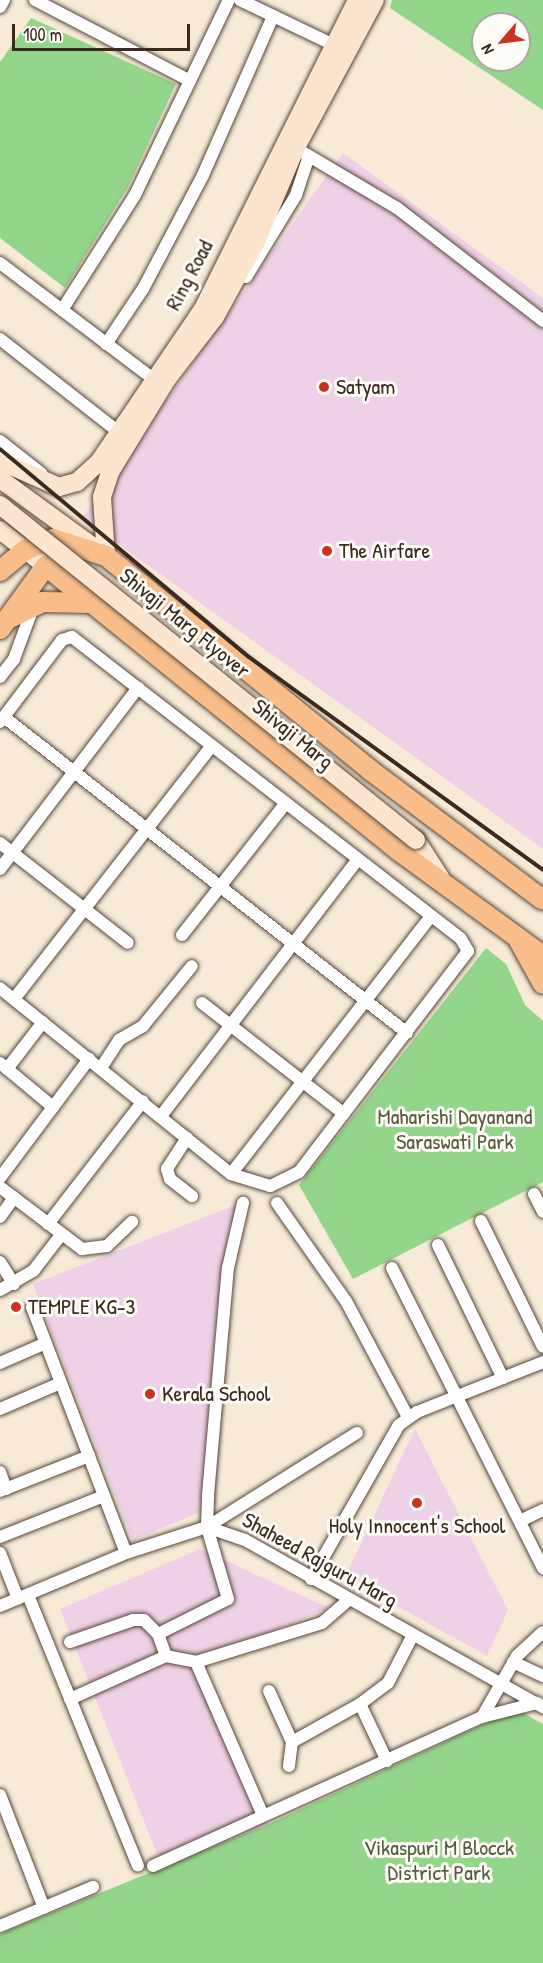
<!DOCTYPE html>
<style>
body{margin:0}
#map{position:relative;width:543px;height:1963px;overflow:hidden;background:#f7ebd8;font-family:"Patrick Hand",sans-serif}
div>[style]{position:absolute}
.built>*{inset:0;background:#eed0e7}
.green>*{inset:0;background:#94d58c}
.roads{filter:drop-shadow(0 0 2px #57473a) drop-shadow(0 0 2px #57473a)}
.street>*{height:12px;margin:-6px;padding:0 6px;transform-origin:6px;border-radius:6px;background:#fff}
.secondary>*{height:18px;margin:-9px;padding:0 9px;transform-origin:9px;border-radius:9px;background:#fce5cf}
.primary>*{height:20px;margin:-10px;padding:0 10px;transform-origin:10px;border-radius:10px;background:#f8bd88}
.rail>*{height:4px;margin:-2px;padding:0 2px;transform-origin:2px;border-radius:2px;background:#3b2a1e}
.bridges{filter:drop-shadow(0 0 2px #57473a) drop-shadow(0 0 2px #57473a)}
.secondary-bridge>*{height:18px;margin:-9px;padding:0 9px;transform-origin:9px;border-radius:9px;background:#fce5cf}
.dots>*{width:16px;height:16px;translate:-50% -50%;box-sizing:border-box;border:3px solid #fdfcf7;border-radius:50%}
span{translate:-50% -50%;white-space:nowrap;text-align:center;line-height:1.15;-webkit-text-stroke:6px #fdfcf7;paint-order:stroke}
.street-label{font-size:22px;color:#3b2a1e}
.poi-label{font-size:22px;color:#3b2a1e}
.left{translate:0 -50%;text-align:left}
.park-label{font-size:22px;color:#565d3f}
.north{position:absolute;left:471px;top:12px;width:60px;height:60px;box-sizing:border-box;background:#fdfcf7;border:2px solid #afa8a0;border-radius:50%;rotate:242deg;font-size:16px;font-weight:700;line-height:24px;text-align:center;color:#3b2a1e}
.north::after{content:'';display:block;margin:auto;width:21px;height:27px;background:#c8321e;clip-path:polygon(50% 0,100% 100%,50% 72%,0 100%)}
.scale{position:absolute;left:12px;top:24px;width:178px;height:27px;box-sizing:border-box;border:3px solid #3b2a1e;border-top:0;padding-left:8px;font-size:18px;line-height:21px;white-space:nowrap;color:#3b2a1e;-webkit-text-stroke:4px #fdfcf7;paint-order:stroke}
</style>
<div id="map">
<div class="built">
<div style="clip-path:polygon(343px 153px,543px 298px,543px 849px,82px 518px)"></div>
<div style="clip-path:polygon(236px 1205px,216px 1505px,133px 1541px,33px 1284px)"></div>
<div style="clip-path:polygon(415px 1429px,508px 1610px,487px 1656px,345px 1577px)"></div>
<div style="clip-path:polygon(200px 1549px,329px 1608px,198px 1662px,269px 1824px,163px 1869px,60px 1609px)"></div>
</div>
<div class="green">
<div style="clip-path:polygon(evenodd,392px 0,543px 0,543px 110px,390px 8px,392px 0,483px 24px,519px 24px,519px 60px,483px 60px,483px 24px)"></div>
<div style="clip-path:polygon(31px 18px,176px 84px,128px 187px,65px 288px,0 238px,0 62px)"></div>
<div style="clip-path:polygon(486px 948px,506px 964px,525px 1005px,543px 1021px,543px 1182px,353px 1279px,299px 1185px)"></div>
<div style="clip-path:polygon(516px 1709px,543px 1724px,543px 1963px,0 1963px,0 1934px,269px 1824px)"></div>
</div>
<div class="roads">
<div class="street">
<div style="left:35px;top:0;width:171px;rotate:27.5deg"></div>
<div style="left:240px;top:0;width:102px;rotate:25.6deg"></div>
<div style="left:0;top:7px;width:8px;rotate:-60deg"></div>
<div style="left:304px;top:153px;width:108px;rotate:30.6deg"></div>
<div style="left:397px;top:208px;width:185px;rotate:37.7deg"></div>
<div style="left:0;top:263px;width:191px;rotate:37.1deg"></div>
<div style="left:246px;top:277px;width:96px;rotate:-58.6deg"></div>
<div style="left:296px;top:195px;width:41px;rotate:-71.6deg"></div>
<div style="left:62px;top:310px;width:136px;rotate:-57.6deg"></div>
<div style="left:135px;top:195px;width:216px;rotate:-64.3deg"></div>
<div style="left:0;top:339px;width:147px;rotate:38.1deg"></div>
<div style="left:106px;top:344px;width:66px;rotate:-56.1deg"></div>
<div style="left:143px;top:289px;width:129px;rotate:-62.2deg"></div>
<div style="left:203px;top:175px;width:174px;rotate:-66.2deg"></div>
<div style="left:0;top:441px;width:53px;rotate:38.2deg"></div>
<div style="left:0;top:677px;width:23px;rotate:-52deg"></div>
<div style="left:14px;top:659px;width:58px;rotate:-69.7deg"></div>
<div style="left:4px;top:717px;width:512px;rotate:38.1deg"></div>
<div style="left:0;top:722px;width:103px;rotate:-52.9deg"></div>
<div style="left:62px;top:640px;width:10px;rotate:-17deg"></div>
<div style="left:72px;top:637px;width:492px;rotate:37.8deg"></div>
<div style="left:461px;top:939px;width:14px;rotate:60deg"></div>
<div style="left:468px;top:951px;width:278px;rotate:127.4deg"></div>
<div style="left:299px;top:1172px;width:32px;rotate:154deg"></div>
<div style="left:270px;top:1186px;width:41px;rotate:-162.9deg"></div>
<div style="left:231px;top:1174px;width:297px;rotate:-141.2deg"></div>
<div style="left:0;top:843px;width:162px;rotate:38deg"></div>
<div style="left:0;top:869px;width:228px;rotate:-52.7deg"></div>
<div style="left:182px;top:935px;width:168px;rotate:-51.8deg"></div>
<div style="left:14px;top:999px;width:321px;rotate:-52deg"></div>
<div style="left:202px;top:1003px;width:180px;rotate:38deg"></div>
<div style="left:0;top:1063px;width:69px;rotate:39.7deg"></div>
<div style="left:101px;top:1068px;width:33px;rotate:-57deg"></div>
<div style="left:119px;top:1040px;width:28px;rotate:-30deg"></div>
<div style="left:143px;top:1026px;width:77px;rotate:-50.8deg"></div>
<div style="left:7px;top:1069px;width:59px;rotate:-52.5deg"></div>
<div style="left:161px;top:1116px;width:324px;rotate:-52.5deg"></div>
<div style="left:187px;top:1138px;width:37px;rotate:123deg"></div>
<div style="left:167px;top:1169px;width:10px;rotate:73deg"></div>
<div style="left:170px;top:1179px;width:28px;rotate:38deg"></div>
<div style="left:231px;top:1174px;width:326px;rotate:-52.2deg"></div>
<div style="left:0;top:1178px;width:149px;rotate:-53.2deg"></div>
<div style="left:0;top:1187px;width:103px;rotate:37.1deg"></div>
<div style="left:82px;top:1249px;width:25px;rotate:-7deg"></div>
<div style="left:107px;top:1246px;width:35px;rotate:-44deg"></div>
<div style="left:534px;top:1194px;width:20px;rotate:63deg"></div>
<div style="left:277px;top:1203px;width:120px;rotate:54.9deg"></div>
<div style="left:346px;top:1301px;width:132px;rotate:61.9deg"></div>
<div style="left:0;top:1217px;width:24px;rotate:-54deg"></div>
<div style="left:481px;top:1221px;width:140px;rotate:63.8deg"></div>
<div style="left:48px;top:1224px;width:155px;rotate:-52.3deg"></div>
<div style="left:438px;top:1245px;width:148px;rotate:64deg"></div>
<div style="left:0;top:1262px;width:26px;rotate:58deg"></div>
<div style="left:392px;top:1268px;width:336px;rotate:63.3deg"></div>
<div style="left:0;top:1290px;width:39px;rotate:-30deg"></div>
<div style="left:34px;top:1270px;width:44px;rotate:-52.4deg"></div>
<div style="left:32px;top:1307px;width:263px;rotate:69.1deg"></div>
<div style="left:0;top:1363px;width:50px;rotate:-23.5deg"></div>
<div style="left:0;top:1409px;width:66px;rotate:-23.1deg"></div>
<div style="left:0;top:1472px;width:18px;rotate:71deg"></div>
<div style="left:0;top:1491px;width:96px;rotate:-21.5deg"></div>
<div style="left:520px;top:1521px;width:25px;rotate:-26deg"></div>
<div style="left:207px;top:1527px;width:177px;rotate:-32.1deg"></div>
<div style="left:0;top:1537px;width:112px;rotate:-21.5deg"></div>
<div style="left:0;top:1553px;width:49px;rotate:68.6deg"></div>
<div style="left:311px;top:1579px;width:177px;rotate:-60.3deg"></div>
<div style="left:399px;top:1425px;width:22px;rotate:-36deg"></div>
<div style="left:417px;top:1412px;width:136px;rotate:-21.6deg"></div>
<div style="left:28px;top:1595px;width:292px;rotate:67.9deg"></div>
<div style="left:0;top:1606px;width:137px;rotate:-22.8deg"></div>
<div style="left:126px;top:1553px;width:85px;rotate:-17.8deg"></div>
<div style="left:207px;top:1527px;width:40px;rotate:18.9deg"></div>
<div style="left:245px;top:1540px;width:342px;rotate:29.3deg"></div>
<div style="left:70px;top:1642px;width:67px;rotate:-19.2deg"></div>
<div style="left:133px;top:1620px;width:11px"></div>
<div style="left:144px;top:1620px;width:20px;rotate:45deg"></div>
<div style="left:166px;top:1656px;width:23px;rotate:-110deg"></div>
<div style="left:158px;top:1634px;width:78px;rotate:-26.6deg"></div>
<div style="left:228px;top:1599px;width:75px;rotate:-106.3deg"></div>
<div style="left:207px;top:1527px;width:32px;rotate:-88deg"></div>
<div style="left:208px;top:1495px;width:228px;rotate:-85deg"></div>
<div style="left:228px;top:1268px;width:67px;rotate:-77deg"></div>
<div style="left:196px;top:1662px;width:167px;rotate:66.4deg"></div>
<div style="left:513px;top:1662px;width:33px;rotate:25deg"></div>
<div style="left:269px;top:1691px;width:56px;rotate:65.7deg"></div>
<div style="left:292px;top:1742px;width:78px;rotate:-29.2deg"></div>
<div style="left:70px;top:1699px;width:105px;rotate:-24.1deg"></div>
<div style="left:166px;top:1656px;width:31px;rotate:11deg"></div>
<div style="left:196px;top:1662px;width:132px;rotate:-17.2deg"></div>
<div style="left:322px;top:1623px;width:35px;rotate:-41deg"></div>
<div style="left:482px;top:1717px;width:70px;rotate:-60.2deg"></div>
<div style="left:517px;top:1656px;width:35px;rotate:-43deg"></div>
<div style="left:387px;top:1761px;width:63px;rotate:-115.3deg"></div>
<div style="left:360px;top:1704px;width:35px;rotate:-37deg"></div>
<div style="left:388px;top:1683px;width:54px;rotate:-62.5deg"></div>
<div style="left:289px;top:1766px;width:24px;rotate:-83deg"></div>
<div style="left:0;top:1795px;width:121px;rotate:68.7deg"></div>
<div style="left:153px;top:1866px;width:361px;rotate:-24.4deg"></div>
<div style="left:482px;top:1717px;width:57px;rotate:-14.3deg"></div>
<div style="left:0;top:1926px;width:101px;rotate:-22.8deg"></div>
</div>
<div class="secondary">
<div style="left:0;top:461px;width:64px;rotate:23.8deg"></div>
<div style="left:59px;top:487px;width:19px;rotate:-16deg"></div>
<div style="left:77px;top:482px;width:30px;rotate:-42deg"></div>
<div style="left:99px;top:462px;width:185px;rotate:-55.8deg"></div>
<div style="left:203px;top:309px;width:345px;rotate:-63.5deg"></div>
<div style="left:0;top:479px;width:124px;rotate:36.1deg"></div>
<div style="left:0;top:530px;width:58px;rotate:38deg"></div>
<div style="left:106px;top:556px;width:59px;rotate:-93.9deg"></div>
<div style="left:102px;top:497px;width:26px;rotate:-72deg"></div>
<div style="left:110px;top:472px;width:109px;rotate:-58.5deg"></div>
<div style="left:167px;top:379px;width:78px;rotate:-52.3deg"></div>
<div style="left:215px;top:317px;width:85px;rotate:-61.3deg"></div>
<div style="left:256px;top:242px;width:101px;rotate:-67.2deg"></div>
<div style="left:295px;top:149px;width:169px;rotate:-61.8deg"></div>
<div style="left:416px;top:840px;width:46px;rotate:57.3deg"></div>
</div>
<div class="primary">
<div style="left:0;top:571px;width:33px;rotate:-40deg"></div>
<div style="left:25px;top:550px;width:30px;rotate:-21deg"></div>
<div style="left:53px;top:539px;width:56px;rotate:17.8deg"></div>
<div style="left:106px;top:556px;width:340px;rotate:39deg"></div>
<div style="left:370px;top:770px;width:216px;rotate:36.9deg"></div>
<div style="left:12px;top:617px;width:34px;rotate:-26deg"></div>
<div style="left:43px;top:602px;width:49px;rotate:1.2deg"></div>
<div style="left:0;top:629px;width:78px;rotate:-53.9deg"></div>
<div style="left:46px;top:566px;width:454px;rotate:38.9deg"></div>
<div style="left:399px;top:851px;width:178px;rotate:36.1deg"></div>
<div style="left:518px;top:939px;width:51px;rotate:60.9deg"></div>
</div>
</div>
<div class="rail">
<div style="left:0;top:449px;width:324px;rotate:39.9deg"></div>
<div style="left:249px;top:657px;width:363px;rotate:35.9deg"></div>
</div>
<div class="bridges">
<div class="secondary-bridge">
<div style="left:0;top:505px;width:534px;rotate:38.84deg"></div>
</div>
</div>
<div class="dots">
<div style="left:324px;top:387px;background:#c8321e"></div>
<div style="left:327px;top:551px;background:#c8321e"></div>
<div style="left:16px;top:1307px;background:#c8321e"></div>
<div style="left:150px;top:1394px;background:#c8321e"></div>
<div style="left:417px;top:1503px;background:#c8321e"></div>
</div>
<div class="street-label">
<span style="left:189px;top:275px;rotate:-62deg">Ring Road</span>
<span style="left:185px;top:623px;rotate:39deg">Shivaji Marg Flyover</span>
<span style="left:293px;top:734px;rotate:39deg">Shivaji Marg</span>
<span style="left:320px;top:1560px;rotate:29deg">Shaheed Rajguru Marg</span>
</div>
<div class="poi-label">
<span class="left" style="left:336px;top:387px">Satyam</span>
<span class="left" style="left:339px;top:551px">The Airfare</span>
<span class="left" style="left:28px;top:1307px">TEMPLE KG-3</span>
<span class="left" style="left:162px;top:1394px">Kerala School</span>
<span style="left:417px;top:1526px">Holy Innocent's School</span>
</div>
<div class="park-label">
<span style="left:455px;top:1129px">Maharishi Dayanand<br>Saraswati Park</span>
<span style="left:439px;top:1860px">Vikaspuri M Blocck<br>District Park</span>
</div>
<div class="north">N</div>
<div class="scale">100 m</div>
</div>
